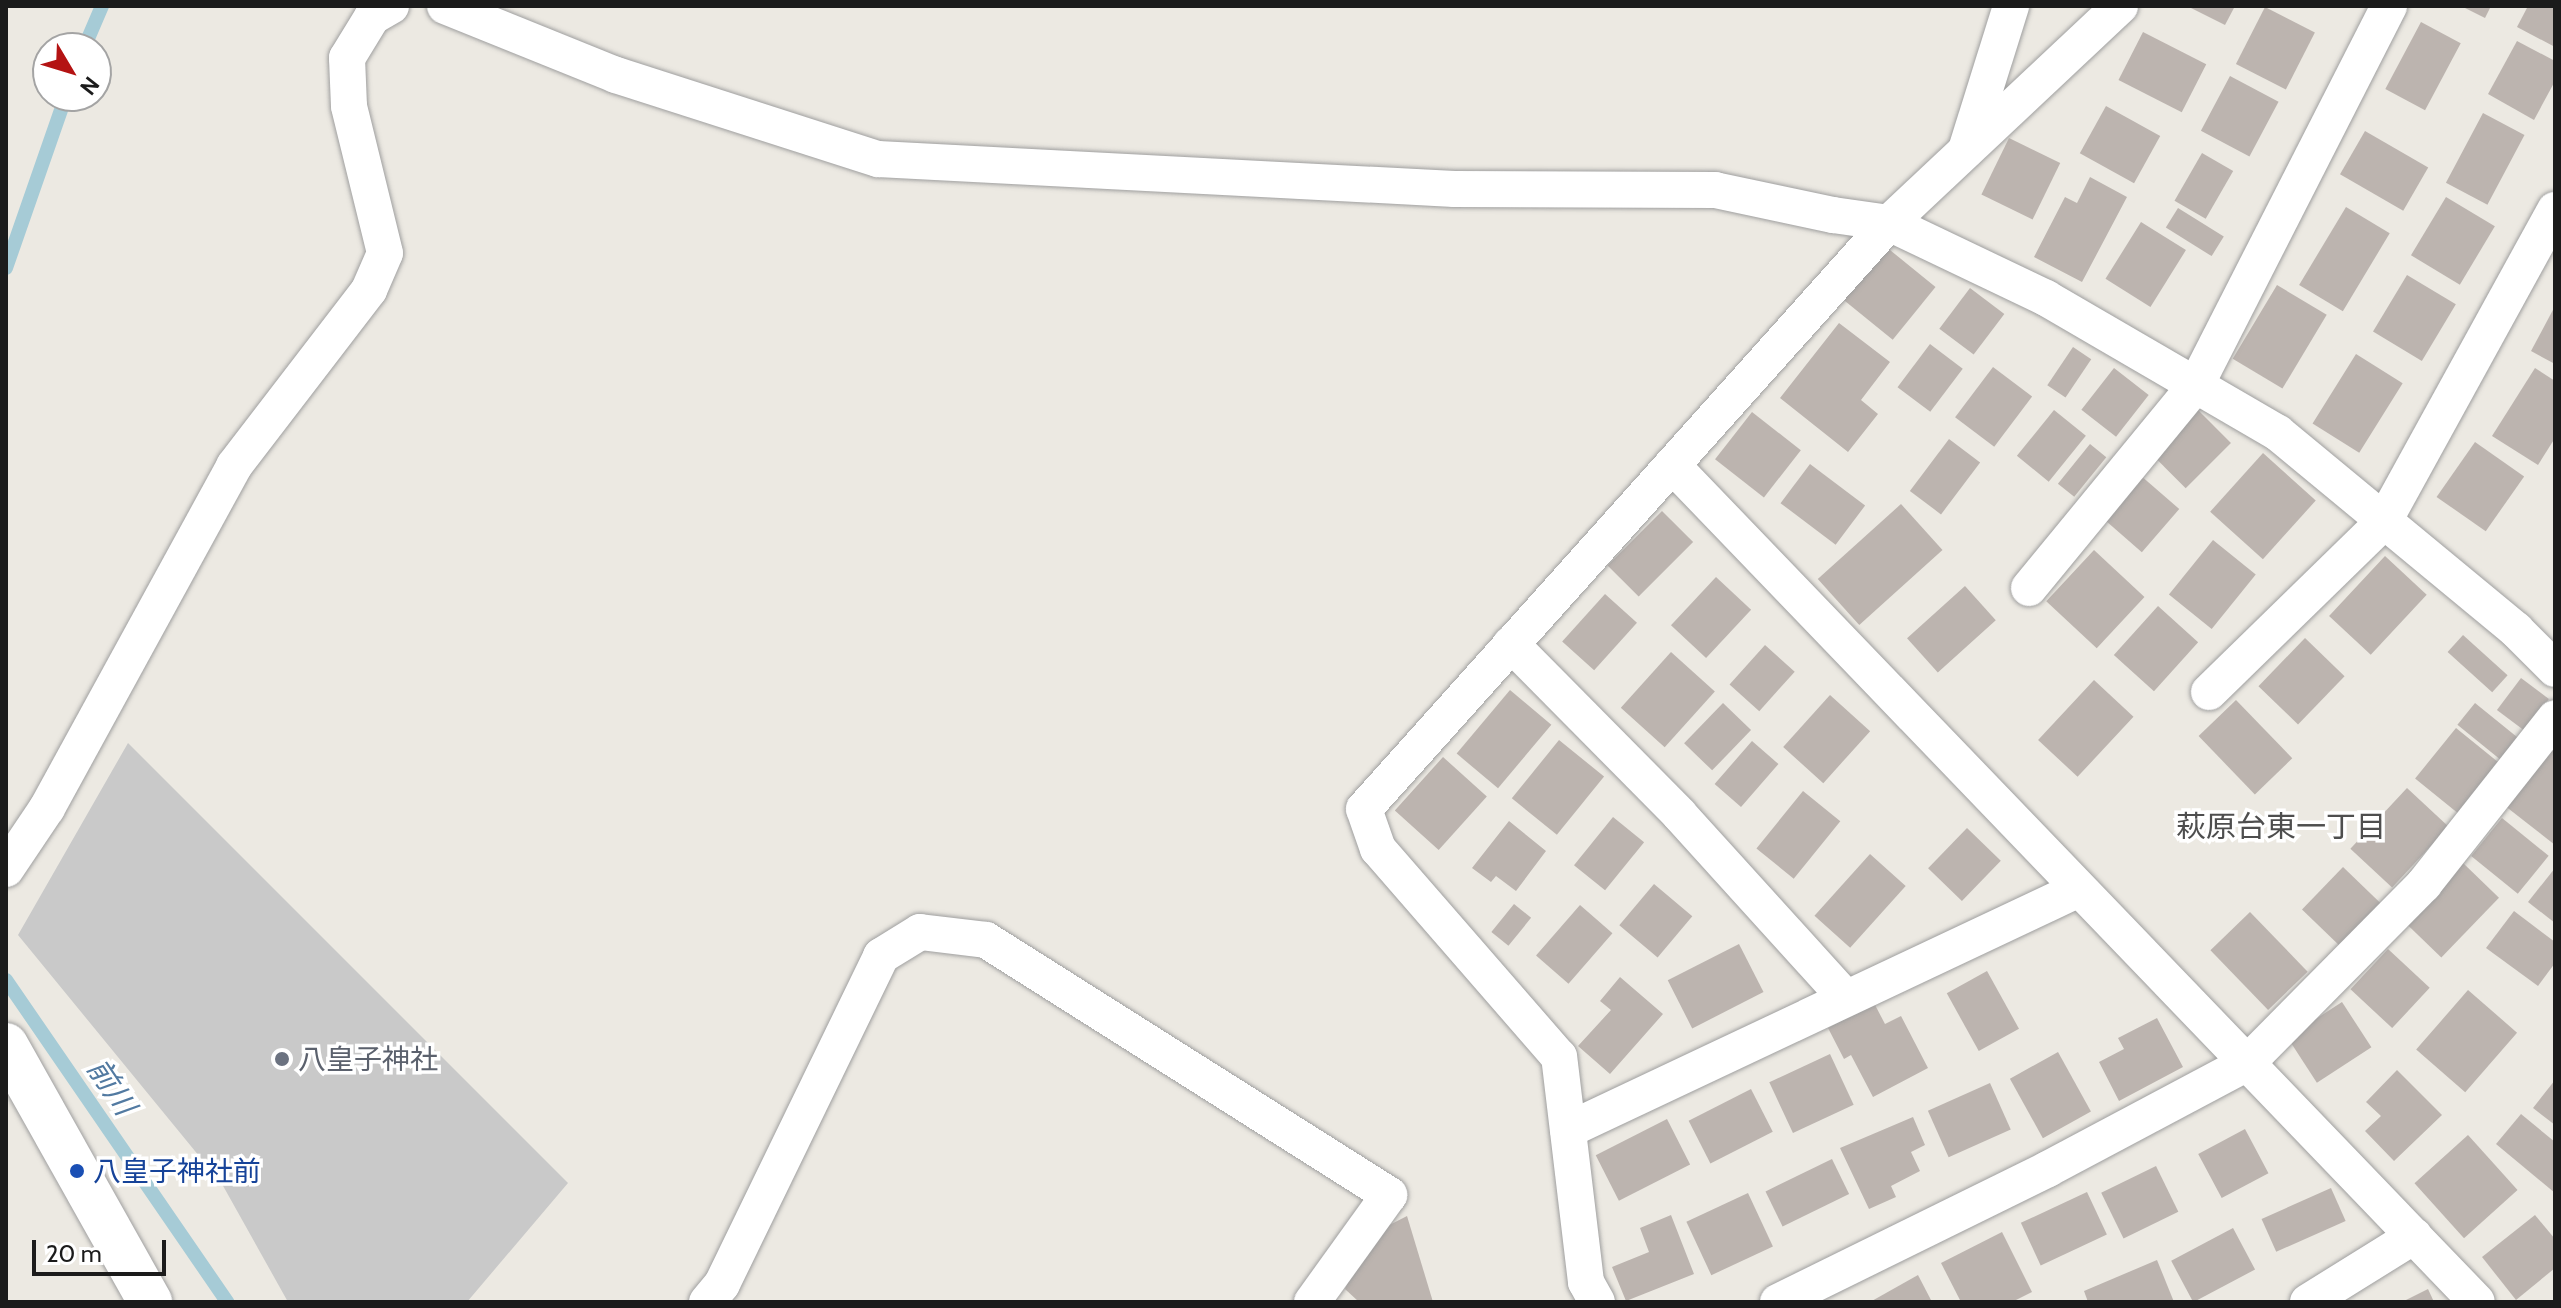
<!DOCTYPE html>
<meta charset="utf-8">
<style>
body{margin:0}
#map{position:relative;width:2561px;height:1308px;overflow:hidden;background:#ece9e2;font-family:Cabin,"Noto Sans JP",sans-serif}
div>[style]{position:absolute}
.religious>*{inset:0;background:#c9c9c9}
.stream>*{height:14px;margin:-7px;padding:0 7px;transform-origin:7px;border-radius:7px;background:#a6cbd6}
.building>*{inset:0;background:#bcb4af;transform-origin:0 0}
.roads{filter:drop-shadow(0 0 2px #9f9f9f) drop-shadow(0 0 2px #9f9f9f)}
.minor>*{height:36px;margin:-18px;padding:0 18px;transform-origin:18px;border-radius:18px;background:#fff}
.tertiary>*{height:44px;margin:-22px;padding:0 22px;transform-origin:22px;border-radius:22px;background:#fff}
.dots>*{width:22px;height:22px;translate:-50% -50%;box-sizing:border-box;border:4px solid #fff;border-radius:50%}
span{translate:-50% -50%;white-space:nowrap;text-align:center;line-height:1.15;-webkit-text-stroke:7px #fff;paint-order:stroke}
.worship-label{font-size:28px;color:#5b616d}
.left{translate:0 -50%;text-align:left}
.transit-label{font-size:28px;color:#164399}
.neighbourhood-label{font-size:30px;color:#4e4e4e}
.water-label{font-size:30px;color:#527aa1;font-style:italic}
.frame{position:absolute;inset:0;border:8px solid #1b1b1b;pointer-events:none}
.north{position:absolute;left:32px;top:32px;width:80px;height:80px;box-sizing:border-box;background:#fff;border:2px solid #a4a4a4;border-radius:50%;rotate:128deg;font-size:22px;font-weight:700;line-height:32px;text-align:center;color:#1b1b1b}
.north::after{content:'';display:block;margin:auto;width:28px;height:36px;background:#b41313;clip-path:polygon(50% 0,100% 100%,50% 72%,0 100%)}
.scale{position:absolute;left:32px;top:1240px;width:134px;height:36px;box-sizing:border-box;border:4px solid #1b1b1b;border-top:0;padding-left:10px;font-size:24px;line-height:28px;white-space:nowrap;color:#1b1b1b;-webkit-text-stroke:6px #fff;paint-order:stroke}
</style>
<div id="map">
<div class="religious">
<div style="clip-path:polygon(128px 743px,568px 1183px,467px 1302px,288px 1302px,222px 1184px,18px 935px)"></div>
</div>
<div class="stream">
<div style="left:84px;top:48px;width:46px;rotate:-66.8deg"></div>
<div style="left:6px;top:268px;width:182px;rotate:-70.8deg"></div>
<div style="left:6px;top:980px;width:391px;rotate:55.5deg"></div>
</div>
<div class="building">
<div style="clip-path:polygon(2187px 6px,2235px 6px,2225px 25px)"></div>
<div style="clip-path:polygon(2461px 6px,2491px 6px,2485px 18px)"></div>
<div style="clip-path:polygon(2528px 6px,2555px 6px,2555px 47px,2517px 27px)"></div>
<div style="left:2265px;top:7px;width:56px;height:64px;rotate:27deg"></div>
<div style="left:2421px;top:22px;width:45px;height:76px;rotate:28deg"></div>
<div style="left:2143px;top:32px;width:71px;height:54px;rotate:27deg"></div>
<div style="clip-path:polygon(2517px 41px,2555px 61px,2555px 81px,2534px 120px,2488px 94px)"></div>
<div style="left:2230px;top:76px;width:55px;height:62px;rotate:28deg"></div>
<div style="left:2106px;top:106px;width:62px;height:54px;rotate:29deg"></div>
<div style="left:2483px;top:113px;width:47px;height:79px;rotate:28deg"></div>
<div style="left:2365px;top:131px;width:73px;height:50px;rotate:30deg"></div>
<div style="left:2009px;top:138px;width:57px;height:63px;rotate:26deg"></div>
<div style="left:2202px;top:153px;width:36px;height:55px;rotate:30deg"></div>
<div style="clip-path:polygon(2090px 177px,2127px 197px,2082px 282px,2034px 257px,2065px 197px,2077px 203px)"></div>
<div style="left:2446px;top:197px;width:57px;height:68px;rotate:31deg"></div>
<div style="left:2346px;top:207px;width:51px;height:91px;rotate:31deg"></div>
<div style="left:2178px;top:208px;width:54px;height:23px;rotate:32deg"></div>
<div style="left:2141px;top:222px;width:53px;height:67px;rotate:32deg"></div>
<div style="left:1885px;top:246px;width:65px;height:68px;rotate:39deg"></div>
<div style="left:2407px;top:275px;width:57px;height:66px;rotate:31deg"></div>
<div style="left:2277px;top:285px;width:58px;height:86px;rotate:31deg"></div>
<div style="left:1970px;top:288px;width:43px;height:51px;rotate:37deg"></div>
<div style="clip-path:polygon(2555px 306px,2555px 364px,2531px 351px)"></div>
<div style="clip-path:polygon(1839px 323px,1890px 362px,1861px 400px,1878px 414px,1848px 452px,1780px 398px)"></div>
<div style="left:1930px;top:344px;width:41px;height:54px;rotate:37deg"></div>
<div style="left:2073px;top:347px;width:22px;height:46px;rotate:34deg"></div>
<div style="left:2356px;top:354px;width:55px;height:82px;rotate:32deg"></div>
<div style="left:1993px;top:367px;width:49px;height:63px;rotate:37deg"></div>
<div style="left:2114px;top:368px;width:44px;height:53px;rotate:38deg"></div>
<div style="clip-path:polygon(2535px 368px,2555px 381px,2555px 438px,2538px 465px,2492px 436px)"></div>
<div style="left:2197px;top:409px;width:48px;height:64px;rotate:45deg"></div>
<div style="left:2054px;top:410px;width:41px;height:59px;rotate:39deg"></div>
<div style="left:1752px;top:412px;width:62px;height:60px;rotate:38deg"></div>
<div style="left:1949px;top:439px;width:39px;height:65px;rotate:37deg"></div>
<div style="left:2475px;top:442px;width:60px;height:67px;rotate:35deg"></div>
<div style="left:2090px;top:444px;width:21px;height:51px;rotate:39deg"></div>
<div style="left:2263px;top:453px;width:71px;height:79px;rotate:42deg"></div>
<div style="left:1810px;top:464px;width:69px;height:49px;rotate:37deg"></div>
<div style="left:2140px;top:475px;width:52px;height:57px;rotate:41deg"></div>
<div style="left:1901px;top:504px;width:62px;height:112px;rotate:48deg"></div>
<div style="left:1662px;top:511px;width:44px;height:77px;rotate:45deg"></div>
<div style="left:2213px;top:540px;width:55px;height:70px;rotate:39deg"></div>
<div style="left:2094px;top:550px;width:69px;height:70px;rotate:43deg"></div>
<div style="left:2385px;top:556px;width:57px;height:82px;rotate:43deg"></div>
<div style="left:1716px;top:577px;width:48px;height:66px;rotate:43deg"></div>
<div style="left:1965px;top:586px;width:46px;height:78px;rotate:48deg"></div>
<div style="left:1605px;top:594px;width:43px;height:64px;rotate:42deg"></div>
<div style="left:2158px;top:606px;width:54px;height:66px;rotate:42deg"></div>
<div style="left:2463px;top:635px;width:60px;height:23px;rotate:42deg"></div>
<div style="left:2305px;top:638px;width:55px;height:67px;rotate:44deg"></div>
<div style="left:1765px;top:645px;width:40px;height:53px;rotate:42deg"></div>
<div style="left:1671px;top:652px;width:59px;height:75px;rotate:42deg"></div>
<div style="left:2521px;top:678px;width:35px;height:40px;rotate:37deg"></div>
<div style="left:2094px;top:680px;width:54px;height:82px;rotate:43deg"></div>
<div style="left:1510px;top:690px;width:54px;height:83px;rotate:40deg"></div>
<div style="left:1830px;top:695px;width:54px;height:70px;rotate:42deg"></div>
<div style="left:2236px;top:700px;width:81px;height:52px;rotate:46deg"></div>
<div style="left:1723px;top:703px;width:39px;height:56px;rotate:44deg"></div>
<div style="left:2475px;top:703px;width:58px;height:28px;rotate:39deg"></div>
<div style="left:2456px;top:728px;width:60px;height:65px;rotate:39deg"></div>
<div style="left:1559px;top:740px;width:58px;height:75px;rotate:39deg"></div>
<div style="left:1752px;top:741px;width:35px;height:57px;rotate:41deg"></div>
<div style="clip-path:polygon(2546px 744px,2555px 751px,2555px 845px,2500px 802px)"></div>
<div style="left:1443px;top:757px;width:59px;height:72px;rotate:42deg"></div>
<div style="left:2407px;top:788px;width:57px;height:83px;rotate:43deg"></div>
<div style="left:1803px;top:791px;width:48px;height:74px;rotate:39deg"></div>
<div style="left:1613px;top:817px;width:40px;height:62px;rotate:39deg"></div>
<div style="left:2502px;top:818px;width:60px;height:49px;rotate:39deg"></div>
<div style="clip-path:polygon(1509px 821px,1546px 851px,1516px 891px,1496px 876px,1491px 882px,1472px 868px)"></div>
<div style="left:1967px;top:828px;width:47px;height:56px;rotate:44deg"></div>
<div style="left:1870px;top:854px;width:48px;height:83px;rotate:42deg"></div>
<div style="left:2463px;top:863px;width:50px;height:83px;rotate:44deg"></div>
<div style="left:2343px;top:867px;width:53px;height:59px;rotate:44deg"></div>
<div style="clip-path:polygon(2555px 868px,2555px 923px,2528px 902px)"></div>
<div style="left:1654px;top:884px;width:50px;height:54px;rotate:40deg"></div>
<div style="left:1514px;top:904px;width:22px;height:36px;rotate:39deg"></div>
<div style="left:1580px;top:905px;width:43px;height:67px;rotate:41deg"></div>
<div style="clip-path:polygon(2514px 911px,2555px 942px,2555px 963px,2538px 986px,2486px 948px)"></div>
<div style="left:2250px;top:912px;width:83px;height:55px;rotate:46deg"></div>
<div style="left:1739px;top:944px;width:54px;height:80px;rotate:63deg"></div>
<div style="left:2388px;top:949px;width:57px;height:55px;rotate:43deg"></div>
<div style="left:1987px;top:971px;width:66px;height:46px;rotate:61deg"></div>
<div style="clip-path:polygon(1620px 977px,1663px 1014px,1610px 1074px,1578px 1046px,1611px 1010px,1600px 1001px)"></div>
<div style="left:2468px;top:990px;width:65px;height:79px;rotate:41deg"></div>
<div style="left:2342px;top:1002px;width:54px;height:65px;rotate:57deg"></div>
<div style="clip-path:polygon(1874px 1003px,1885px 1024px,1901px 1016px,1928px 1068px,1873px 1097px,1851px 1055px,1844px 1059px,1828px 1028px)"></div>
<div style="clip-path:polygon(2157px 1018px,2183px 1067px,2119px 1101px,2099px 1062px,2124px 1049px,2118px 1038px)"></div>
<div style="left:2058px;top:1052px;width:68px;height:55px;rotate:61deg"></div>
<div style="left:1830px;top:1054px;width:56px;height:67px;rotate:65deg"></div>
<div style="clip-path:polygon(2397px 1070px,2442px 1115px,2394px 1161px,2365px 1131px,2381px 1116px,2366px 1102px)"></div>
<div style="clip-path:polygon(2555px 1080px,2555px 1125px,2533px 1108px)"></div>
<div style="left:1990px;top:1083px;width:51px;height:68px;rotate:66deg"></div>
<div style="left:1751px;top:1089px;width:48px;height:70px;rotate:63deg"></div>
<div style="clip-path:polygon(2521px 1114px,2555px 1142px,2555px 1193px,2496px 1144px)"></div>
<div style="clip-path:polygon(1913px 1117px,1925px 1145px,1911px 1152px,1920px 1171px,1891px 1186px,1896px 1197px,1869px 1209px,1840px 1148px)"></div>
<div style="left:1667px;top:1119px;width:51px;height:80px;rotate:63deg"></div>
<div style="left:2245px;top:1129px;width:50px;height:53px;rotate:62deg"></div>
<div style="left:2468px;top:1135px;width:74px;height:72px;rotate:48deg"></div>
<div style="left:1832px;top:1159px;width:39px;height:74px;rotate:64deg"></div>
<div style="left:2156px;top:1166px;width:51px;height:61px;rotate:64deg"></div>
<div style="left:2331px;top:1188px;width:36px;height:76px;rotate:66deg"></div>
<div style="left:2087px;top:1192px;width:47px;height:73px;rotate:65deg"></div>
<div style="left:1748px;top:1193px;width:59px;height:68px;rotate:65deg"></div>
<div style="clip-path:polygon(1671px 1215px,1694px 1274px,1626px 1301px,1612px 1267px,1649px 1252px,1640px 1228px)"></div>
<div style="clip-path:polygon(2535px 1215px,2555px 1239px,2555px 1268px,2516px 1300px,2482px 1257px)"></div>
<div style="clip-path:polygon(1407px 1216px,1433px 1302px,1359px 1302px,1345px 1289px,1366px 1237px)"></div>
<div style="left:2233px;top:1228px;width:47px;height:70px;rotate:62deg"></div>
<div style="clip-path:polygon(2002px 1232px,2032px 1292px,2012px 1302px,1961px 1302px,1941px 1263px)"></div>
<div style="clip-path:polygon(2157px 1260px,2174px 1302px,2088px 1302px,2084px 1291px)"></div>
<div style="clip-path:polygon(1918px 1275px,1932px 1302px,1870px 1302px)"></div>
<div style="clip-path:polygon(2428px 1289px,2434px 1302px,2402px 1302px)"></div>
</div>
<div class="roads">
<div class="minor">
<div style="left:445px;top:6px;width:184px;rotate:22deg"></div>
<div style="left:616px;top:75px;width:275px;rotate:17.8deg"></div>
<div style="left:878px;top:159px;width:577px;rotate:2.98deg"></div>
<div style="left:1454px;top:189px;width:261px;rotate:0.2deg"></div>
<div style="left:1715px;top:190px;width:121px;rotate:12deg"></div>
<div style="left:1833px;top:215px;width:57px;rotate:8.1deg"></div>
<div style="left:1889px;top:223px;width:174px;rotate:25.5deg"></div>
<div style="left:2046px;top:298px;width:268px;rotate:30.2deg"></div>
<div style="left:2278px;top:433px;width:309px;rotate:39.6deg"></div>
<div style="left:2516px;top:630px;width:55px;rotate:45deg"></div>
<div style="left:1966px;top:150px;width:151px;rotate:-72.6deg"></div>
<div style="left:1672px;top:465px;width:1161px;rotate:46.12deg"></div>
<div style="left:2029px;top:588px;width:263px;rotate:-50.6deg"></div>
<div style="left:2196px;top:385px;width:425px;rotate:-63deg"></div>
<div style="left:1511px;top:644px;width:239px;rotate:45.3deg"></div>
<div style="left:1679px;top:814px;width:248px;rotate:47.8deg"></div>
<div style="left:2209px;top:692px;width:245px;rotate:-44.3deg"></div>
<div style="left:2384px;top:521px;width:355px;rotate:-61.2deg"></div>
<div style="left:6px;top:869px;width:73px;rotate:-56.1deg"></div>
<div style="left:47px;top:808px;width:390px;rotate:-61.3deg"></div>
<div style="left:234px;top:466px;width:222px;rotate:-52.5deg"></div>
<div style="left:369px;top:290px;width:40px;rotate:-66.6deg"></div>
<div style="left:385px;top:253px;width:151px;rotate:-103.8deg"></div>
<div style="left:349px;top:106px;width:48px;rotate:-92.4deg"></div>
<div style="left:347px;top:58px;width:48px;rotate:-58.6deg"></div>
<div style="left:372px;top:17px;width:22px;rotate:-30deg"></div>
<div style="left:1568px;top:1130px;width:565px;rotate:-25.25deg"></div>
<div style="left:707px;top:1302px;width:23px;rotate:-50deg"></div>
<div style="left:722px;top:1284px;width:365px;rotate:-64.1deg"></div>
<div style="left:881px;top:956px;width:46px;rotate:-31.6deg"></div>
<div style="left:920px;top:932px;width:66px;rotate:6.9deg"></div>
<div style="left:986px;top:940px;width:477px;rotate:32.3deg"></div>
<div style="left:1389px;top:1195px;width:132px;rotate:125.7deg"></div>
<div style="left:1597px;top:1302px;width:23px;rotate:-119deg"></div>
<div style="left:1586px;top:1282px;width:227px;rotate:-96.8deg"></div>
<div style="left:1559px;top:1057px;width:276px;rotate:-131deg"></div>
<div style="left:1378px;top:849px;width:42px;rotate:-109.3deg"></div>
<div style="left:1364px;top:809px;width:787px;rotate:-48.14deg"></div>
<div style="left:1889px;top:223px;width:317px;rotate:-43.2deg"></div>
<div style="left:1778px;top:1302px;width:301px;rotate:-26.2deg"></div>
<div style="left:2048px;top:1169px;width:225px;rotate:-28deg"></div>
<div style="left:2247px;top:1063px;width:252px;rotate:-45.3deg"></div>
<div style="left:2424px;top:884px;width:211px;rotate:-51.7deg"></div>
<div style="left:2308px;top:1302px;width:125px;rotate:-31.9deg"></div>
</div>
<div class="tertiary">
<div style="left:6px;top:1045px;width:295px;rotate:60.7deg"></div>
</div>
</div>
<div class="dots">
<div style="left:282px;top:1059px;background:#6b7280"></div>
<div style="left:77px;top:1171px;background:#1a4fb4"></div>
</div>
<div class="worship-label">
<span class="left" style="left:298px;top:1059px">八皇子神社</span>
</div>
<div class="transit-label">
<span class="left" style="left:93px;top:1171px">八皇子神社前</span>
</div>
<div class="neighbourhood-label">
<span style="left:2281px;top:827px">萩原台東一丁目</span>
</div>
<div class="water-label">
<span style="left:111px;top:1087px;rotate:56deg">前川</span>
</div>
<div class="frame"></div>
<div class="north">N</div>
<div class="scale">20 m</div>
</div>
